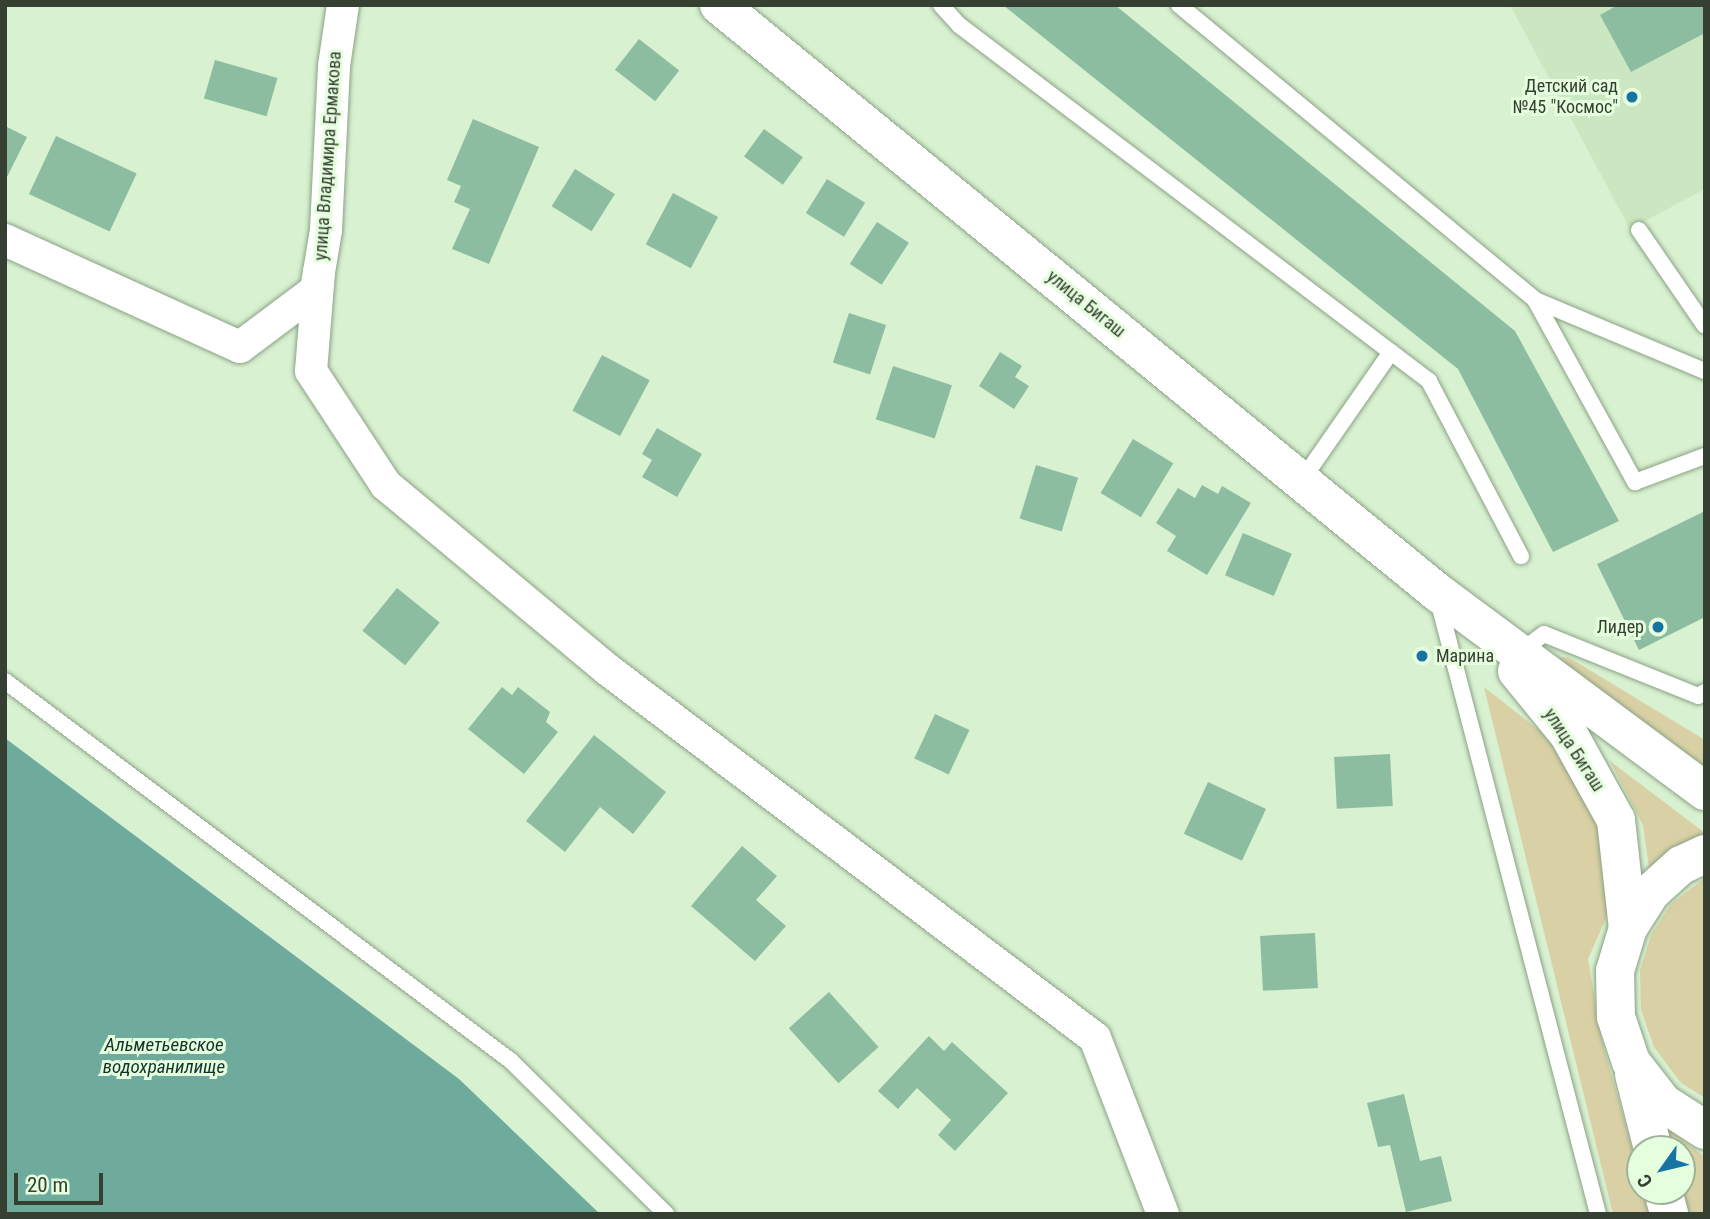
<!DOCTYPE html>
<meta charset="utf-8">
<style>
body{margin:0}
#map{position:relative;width:1710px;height:1219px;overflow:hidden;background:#d8f1d1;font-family:"Roboto Condensed",sans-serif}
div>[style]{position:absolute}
.built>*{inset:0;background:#cae7c1}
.green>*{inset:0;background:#d9d1a5}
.water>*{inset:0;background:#6fab9d}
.building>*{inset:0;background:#8dbda0;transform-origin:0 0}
.roads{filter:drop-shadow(0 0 2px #8ba285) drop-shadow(0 0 2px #8ba285)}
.lane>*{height:16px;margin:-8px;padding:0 8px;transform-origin:8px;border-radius:8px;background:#fff}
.street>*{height:32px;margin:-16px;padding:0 16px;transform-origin:16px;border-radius:16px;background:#fff}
.primary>*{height:38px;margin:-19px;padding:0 19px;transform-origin:19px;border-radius:19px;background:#fff}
.dots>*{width:19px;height:19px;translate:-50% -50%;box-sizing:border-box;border:4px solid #e5fede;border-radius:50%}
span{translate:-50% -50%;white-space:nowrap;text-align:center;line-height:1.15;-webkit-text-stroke:6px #e5fede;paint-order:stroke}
.poi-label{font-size:18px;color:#353f32}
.right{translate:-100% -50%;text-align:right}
.left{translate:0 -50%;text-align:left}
.street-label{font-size:18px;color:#353f32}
.water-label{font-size:19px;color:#13322b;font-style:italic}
.frame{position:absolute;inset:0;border:7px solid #353f32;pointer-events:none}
.north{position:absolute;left:1626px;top:1135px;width:70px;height:70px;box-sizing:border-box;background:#e5fede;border:2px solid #9fb299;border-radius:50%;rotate:236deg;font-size:19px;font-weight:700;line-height:28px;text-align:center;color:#353f32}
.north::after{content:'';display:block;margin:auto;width:24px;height:32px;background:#1774a2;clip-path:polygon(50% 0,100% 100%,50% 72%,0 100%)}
.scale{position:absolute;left:14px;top:1173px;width:89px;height:32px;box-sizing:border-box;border:4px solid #353f32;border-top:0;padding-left:9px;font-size:21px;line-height:24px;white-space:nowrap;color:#353f32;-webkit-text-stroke:5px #e5fede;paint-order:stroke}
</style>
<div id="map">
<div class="built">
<div style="clip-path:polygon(1510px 5px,1705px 5px,1705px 189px,1630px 229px)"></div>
</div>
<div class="green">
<div style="clip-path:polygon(1568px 657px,1705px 740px,1705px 775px,1556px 658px)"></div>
<div style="clip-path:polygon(1484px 687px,1569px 754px,1596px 805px,1611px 907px,1588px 959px,1603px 1045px,1640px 1175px,1640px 1191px,1644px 1191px,1651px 1214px,1613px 1214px)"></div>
<div style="clip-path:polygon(1610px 761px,1705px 833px,1705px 835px,1673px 847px,1649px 868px,1643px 825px)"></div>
<div style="clip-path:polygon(1705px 878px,1705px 1098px,1681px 1083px,1654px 1047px,1641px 1010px,1640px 971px,1651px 935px,1671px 904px)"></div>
<div style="clip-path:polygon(1668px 1129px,1705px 1157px,1705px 1214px,1684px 1214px,1682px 1149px,1671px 1149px)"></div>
</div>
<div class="water">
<div style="clip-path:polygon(5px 738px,459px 1079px,600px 1214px,5px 1214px)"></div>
</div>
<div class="building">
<div style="clip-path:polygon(1003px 5px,1115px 5px,1515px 331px,1619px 521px,1553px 552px,1458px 369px)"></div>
<div style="clip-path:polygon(1618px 5px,1705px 5px,1705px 33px,1631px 72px,1600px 15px)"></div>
<div style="left:639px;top:39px;width:51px;height:39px;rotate:38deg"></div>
<div style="left:215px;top:60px;width:65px;height:40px;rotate:16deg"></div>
<div style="clip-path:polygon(473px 119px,539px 147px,489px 264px,452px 249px,470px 209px,454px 202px,461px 186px,447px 180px)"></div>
<div style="clip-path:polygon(5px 126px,27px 137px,5px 181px)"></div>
<div style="left:764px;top:129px;width:48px;height:34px;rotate:36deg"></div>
<div style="left:56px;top:136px;width:89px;height:64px;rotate:25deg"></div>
<div style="left:575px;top:169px;width:47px;height:44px;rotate:32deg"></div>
<div style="left:827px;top:179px;width:45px;height:40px;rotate:32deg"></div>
<div style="left:673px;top:193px;width:51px;height:58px;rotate:28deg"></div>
<div style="left:877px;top:222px;width:38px;height:50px;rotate:33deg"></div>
<div style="left:849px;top:313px;width:39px;height:52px;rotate:18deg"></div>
<div style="clip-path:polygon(1000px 352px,1022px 366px,1015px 377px,1029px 386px,1014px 409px,979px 386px)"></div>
<div style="left:602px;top:355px;width:54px;height:63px;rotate:28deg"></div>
<div style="left:893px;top:366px;width:62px;height:56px;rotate:18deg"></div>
<div style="clip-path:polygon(657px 428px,702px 454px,677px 497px,642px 477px,652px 460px,642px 454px)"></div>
<div style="left:1133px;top:439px;width:47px;height:63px;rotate:31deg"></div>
<div style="left:1036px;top:465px;width:44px;height:56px;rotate:17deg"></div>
<div style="clip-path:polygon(1202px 485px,1218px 494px,1222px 486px,1251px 503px,1207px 575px,1167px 551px,1176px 536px,1156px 523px,1178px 488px,1195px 498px)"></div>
<div style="clip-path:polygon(1705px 511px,1705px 617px,1639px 650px,1597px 564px)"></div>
<div style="left:1243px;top:533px;width:53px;height:46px;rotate:23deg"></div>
<div style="left:397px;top:588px;width:55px;height:55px;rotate:39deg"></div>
<div style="clip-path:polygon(502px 687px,512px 695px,518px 687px,550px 712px,546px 722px,558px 732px,524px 774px,468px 729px)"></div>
<div style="left:935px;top:714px;width:38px;height:49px;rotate:25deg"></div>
<div style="clip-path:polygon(594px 735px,666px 792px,633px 834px,600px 807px,565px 852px,526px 821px)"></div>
<div style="left:1390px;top:754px;width:52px;height:56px;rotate:87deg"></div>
<div style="left:1208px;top:782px;width:64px;height:57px;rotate:25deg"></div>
<div style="clip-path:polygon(742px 846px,777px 876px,756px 900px,786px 926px,755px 961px,691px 906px)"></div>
<div style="left:1315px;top:933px;width:55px;height:55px;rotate:87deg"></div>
<div style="left:829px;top:992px;width:74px;height:54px;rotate:48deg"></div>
<div style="clip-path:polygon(929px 1036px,944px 1051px,952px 1042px,1008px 1093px,955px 1151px,938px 1135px,951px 1120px,917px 1088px,898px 1109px,878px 1091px)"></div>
<div style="clip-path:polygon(1404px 1094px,1420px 1161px,1441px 1156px,1452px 1201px,1406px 1212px,1390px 1145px,1378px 1147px,1367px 1103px)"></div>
</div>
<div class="roads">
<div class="lane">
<div style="left:941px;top:5px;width:27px;rotate:48deg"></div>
<div style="left:959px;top:25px;width:590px;rotate:37.14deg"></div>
<div style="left:1429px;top:381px;width:198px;rotate:62.3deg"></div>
<div style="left:1179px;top:5px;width:462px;rotate:39.6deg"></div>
<div style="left:1535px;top:300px;width:184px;rotate:22.7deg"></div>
<div style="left:1639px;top:230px;width:116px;rotate:55.5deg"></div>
<div style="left:1535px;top:300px;width:208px;rotate:61.2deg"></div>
<div style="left:1635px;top:482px;width:75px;rotate:-20.4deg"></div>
<div style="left:1302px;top:480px;width:156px;rotate:-55.2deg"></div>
<div style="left:1438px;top:600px;width:635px;rotate:75.39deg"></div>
<div style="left:1520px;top:652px;width:30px;rotate:-37deg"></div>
<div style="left:1544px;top:634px;width:166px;rotate:21.9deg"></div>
<div style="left:1698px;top:696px;width:8px;rotate:-30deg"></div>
<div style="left:5px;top:681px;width:633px;rotate:36.91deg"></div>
<div style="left:511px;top:1061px;width:218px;rotate:44.6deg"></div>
</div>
<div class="street">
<div style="left:5px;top:240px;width:258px;rotate:24.5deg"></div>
<div style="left:240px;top:347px;width:95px;rotate:-36.9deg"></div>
<div style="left:316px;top:290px;width:61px;rotate:-80.5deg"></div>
<div style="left:326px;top:230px;width:164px;rotate:-87.2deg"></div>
<div style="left:334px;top:66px;width:62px;rotate:-81.6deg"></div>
<div style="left:319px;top:272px;width:99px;rotate:94.6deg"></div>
<div style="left:311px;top:371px;width:136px;rotate:56.7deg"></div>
<div style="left:386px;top:485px;width:289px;rotate:39.8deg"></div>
<div style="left:608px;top:670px;width:610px;rotate:37.08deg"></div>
<div style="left:1095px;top:1038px;width:189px;rotate:68.9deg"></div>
</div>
<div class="primary">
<div style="left:719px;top:5px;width:927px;rotate:39.27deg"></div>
<div style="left:1437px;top:592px;width:334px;rotate:36.6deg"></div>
<div style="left:1517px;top:671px;width:82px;rotate:50.9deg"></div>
<div style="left:1569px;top:735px;width:97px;rotate:61.1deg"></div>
<div style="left:1616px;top:820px;width:109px;rotate:83.7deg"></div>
<div style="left:1705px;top:854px;width:26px;rotate:155deg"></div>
<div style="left:1681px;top:865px;width:40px;rotate:138deg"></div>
<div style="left:1651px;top:892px;width:43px;rotate:122.6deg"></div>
<div style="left:1628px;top:928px;width:45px;rotate:106.8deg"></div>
<div style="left:1615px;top:971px;width:46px;rotate:88.8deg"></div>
<div style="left:1616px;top:1017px;width:47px;rotate:71.6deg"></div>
<div style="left:1631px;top:1062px;width:52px;rotate:52deg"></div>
<div style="left:1663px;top:1103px;width:50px;rotate:32.7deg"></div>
<div style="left:1634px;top:1074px;width:77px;rotate:75.8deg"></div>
<div style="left:1663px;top:1191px;width:24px;rotate:75deg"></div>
</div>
</div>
<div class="dots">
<div style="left:1632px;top:97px;background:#1774a2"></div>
<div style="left:1658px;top:627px;background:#1774a2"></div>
<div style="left:1422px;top:656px;background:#1774a2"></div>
</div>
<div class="poi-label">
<span class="right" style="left:1618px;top:97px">Детский сад<br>№45 "Космос"</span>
<span class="right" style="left:1644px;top:627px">Лидер</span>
<span class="left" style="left:1436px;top:656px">Марина</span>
</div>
<div class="street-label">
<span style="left:328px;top:156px;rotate:-86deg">улица Владимира Ермакова</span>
<span style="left:1086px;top:304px;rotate:39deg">улица Бигаш</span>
<span style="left:1574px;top:750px;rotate:57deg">улица Бигаш</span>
</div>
<div class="water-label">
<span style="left:164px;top:1056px">Альметьевское<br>водохранилище</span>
</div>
<div class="frame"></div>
<div class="north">С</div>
<div class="scale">20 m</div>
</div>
